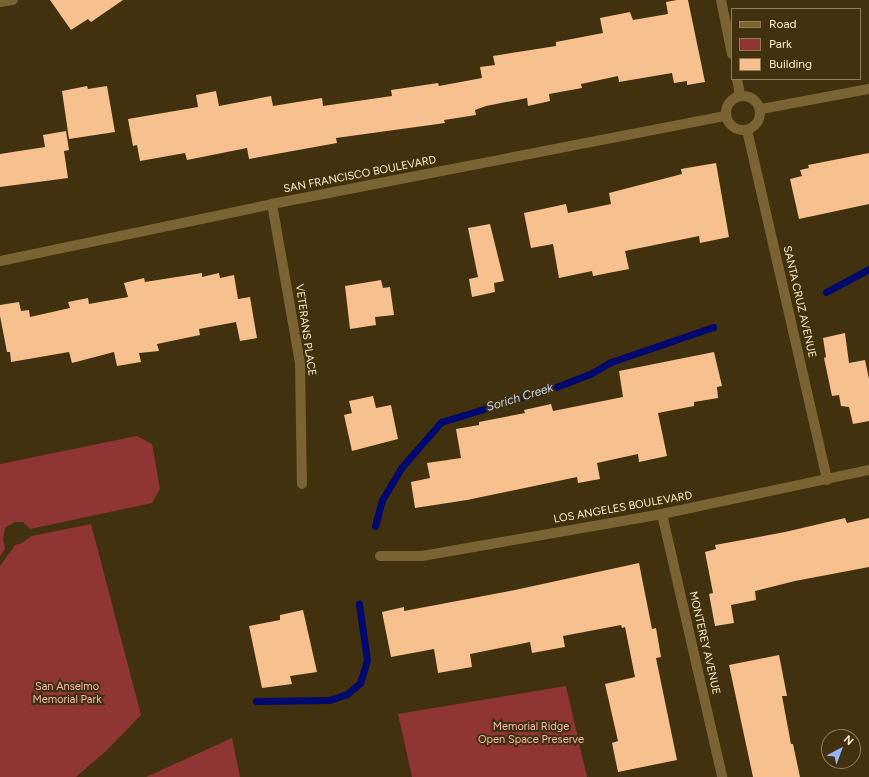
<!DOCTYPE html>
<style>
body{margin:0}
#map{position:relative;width:869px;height:777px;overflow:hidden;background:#41310f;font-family:Figtree,sans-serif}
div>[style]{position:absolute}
.green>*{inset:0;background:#8f3533}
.stream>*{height:7px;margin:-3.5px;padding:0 3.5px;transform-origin:3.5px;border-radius:3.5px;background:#01086e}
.building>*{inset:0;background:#f7c18f}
.street>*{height:10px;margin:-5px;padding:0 5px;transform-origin:5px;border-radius:5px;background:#7b6433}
.street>.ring{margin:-5px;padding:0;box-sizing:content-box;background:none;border:10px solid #7b6433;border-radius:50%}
span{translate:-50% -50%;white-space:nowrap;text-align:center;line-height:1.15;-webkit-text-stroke:4px #41310f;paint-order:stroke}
.street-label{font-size:11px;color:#feeece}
.park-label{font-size:11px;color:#f9b7b2}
.water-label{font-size:12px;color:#c7d4ee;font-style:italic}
.legend{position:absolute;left:731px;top:8px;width:130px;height:72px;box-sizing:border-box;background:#41310f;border:1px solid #8d7d5b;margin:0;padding:5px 7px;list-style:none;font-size:12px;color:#feeece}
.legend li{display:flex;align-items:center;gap:8px;height:20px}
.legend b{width:20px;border:1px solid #8d7d5b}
.north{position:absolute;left:821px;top:729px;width:40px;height:40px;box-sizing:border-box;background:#41310f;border:1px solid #8d7d5b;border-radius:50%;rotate:41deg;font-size:11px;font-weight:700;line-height:16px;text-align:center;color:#feeece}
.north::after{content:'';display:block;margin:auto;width:14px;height:18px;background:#95b6fd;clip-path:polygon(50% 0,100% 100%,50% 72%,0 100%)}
</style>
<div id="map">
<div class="green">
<div style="clip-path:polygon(137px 436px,152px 444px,160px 489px,152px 503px,30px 529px,23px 522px,15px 522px,5px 528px,3px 539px,5px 549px,0 556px,0 464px)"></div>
<div style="clip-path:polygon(91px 524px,141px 715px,106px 751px,76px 777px,0 777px,0 566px,15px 545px,22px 543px,31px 536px)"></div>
<div style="clip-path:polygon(566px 686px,587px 777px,412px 777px,398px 714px)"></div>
<div style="clip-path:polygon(232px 738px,240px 777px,146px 777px)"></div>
</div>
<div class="stream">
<div style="left:826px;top:292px;width:49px;rotate:-28.1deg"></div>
<div style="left:375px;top:526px;width:27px;rotate:-75deg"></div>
<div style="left:382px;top:500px;width:37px;rotate:-59deg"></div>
<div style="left:401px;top:468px;width:61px;rotate:-49deg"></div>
<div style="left:441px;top:422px;width:120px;rotate:-16.9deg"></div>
<div style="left:556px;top:387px;width:36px;rotate:-21deg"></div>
<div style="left:590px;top:374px;width:24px;rotate:-30deg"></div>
<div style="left:611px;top:362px;width:108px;rotate:-18.9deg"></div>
<div style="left:256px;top:701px;width:73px;rotate:-0.8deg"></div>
<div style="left:329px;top:700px;width:19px;rotate:-18deg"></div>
<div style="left:347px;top:694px;width:17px;rotate:-40deg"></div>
<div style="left:360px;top:683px;width:24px;rotate:-73deg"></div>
<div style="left:367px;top:660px;width:57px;rotate:-98.1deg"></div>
</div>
<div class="building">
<div style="clip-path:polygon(50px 0,123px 0,91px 22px,88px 19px,71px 30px)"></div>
<div style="clip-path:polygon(677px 0,688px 0,705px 82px,687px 85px,687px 81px,674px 83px,672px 73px,619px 82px,618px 76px,581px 84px,582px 88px,549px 94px,550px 101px,528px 106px,527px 98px,486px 106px,475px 110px,476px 115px,444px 120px,445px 123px,336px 138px,337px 143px,249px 159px,247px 148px,187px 160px,185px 153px,140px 161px,137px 145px,133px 146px,128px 119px,198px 107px,196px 95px,216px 91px,219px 106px,271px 96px,273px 106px,322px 98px,323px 106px,392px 96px,391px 90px,438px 83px,439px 86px,482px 78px,480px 67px,495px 65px,493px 56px,556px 46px,556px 42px,603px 33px,600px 18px,630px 12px,633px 20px,668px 14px,666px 2px)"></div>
<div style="clip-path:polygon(87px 86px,88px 89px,107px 86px,115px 132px,69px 139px,62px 91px)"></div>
<div style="clip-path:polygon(66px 131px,69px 150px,64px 151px,68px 178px,0 187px,0 154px,45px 147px,43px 135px)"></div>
<div style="clip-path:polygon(869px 153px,869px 204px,799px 219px,790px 179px,802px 176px,800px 170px,809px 168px,808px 165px)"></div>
<div style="clip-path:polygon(716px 163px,729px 237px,700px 243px,699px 236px,625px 251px,629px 269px,593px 276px,592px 271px,559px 278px,553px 244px,531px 248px,524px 213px,566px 204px,568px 213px,611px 204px,609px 193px,682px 174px,681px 169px)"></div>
<div style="clip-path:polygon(490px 224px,504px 281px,494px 283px,495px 292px,472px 297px,469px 279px,478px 277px,468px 228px)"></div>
<div style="clip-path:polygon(202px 273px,202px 277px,219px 273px,220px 278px,234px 275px,238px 299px,250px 297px,257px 338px,240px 341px,236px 322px,199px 329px,200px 335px,157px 344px,159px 351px,139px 353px,141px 362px,117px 366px,114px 352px,72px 363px,69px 352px,11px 362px,10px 352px,7px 352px,0 316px,0 305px,19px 302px,21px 311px,29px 310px,30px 317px,70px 308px,68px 302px,88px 298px,89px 304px,128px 297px,124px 283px,144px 278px,145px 282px)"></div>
<div style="clip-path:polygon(381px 280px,383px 288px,390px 287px,394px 315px,375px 317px,376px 325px,350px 329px,345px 286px)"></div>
<div style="clip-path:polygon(845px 333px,849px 363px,865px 360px,869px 379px,869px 421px,853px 424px,849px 407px,841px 406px,839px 395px,832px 396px,824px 358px,826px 357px,823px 338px)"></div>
<div style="clip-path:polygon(714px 352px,722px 386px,717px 387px,718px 398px,694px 402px,694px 406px,658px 413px,667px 456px,639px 462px,638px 454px,597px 463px,600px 479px,578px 483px,577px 477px,467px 500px,415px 508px,411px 482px,430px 478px,427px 463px,461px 458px,456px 429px,479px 425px,479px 422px,525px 413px,524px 410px,551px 404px,553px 411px,623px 397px,619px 371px)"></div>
<div style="clip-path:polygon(373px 396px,376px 408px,391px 405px,398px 439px,352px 451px,344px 415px,352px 413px,349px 401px)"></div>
<div style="clip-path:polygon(845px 518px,847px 523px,869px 518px,869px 567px,795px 581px,755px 591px,756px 600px,731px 605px,734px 623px,715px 626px,709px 594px,713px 593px,705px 552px,716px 549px,715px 545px,785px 532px)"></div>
<div style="clip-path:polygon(639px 563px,652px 629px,656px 628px,661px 657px,656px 658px,677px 760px,618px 772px,612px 743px,618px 741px,605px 684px,635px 677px,625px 627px,622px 628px,621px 625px,563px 636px,565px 647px,532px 653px,530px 642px,470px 654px,472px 667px,438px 673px,434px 649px,391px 657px,382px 612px,404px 607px,404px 611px,515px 590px)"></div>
<div style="clip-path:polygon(303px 610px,317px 672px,290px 676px,292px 684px,262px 688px,249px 626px,280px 620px,280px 615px)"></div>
<div style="clip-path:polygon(779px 655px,787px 696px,782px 696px,791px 744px,793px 744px,800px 777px,753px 777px,729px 665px)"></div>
</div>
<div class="street">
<div style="left:721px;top:0;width:55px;rotate:78.5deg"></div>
<div style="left:0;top:2px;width:13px;rotate:-9deg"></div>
<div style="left:737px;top:79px;width:16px;rotate:79deg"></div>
<div class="ring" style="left:726px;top:96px;width:24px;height:24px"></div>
<div style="left:761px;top:109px;width:110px;rotate:-10.5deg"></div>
<div style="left:747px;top:130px;width:359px;rotate:77.1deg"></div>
<div style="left:272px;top:204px;width:160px;rotate:80deg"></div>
<div style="left:300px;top:362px;width:122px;rotate:89.1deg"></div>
<div style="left:0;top:261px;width:278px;rotate:-11.8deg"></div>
<div style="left:272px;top:204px;width:462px;rotate:-11deg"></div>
<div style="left:662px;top:514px;width:270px;rotate:77.1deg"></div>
<div style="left:380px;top:556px;width:42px"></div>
<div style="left:422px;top:556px;width:244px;rotate:-9.9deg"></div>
<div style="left:662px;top:514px;width:212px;rotate:-12deg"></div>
</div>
<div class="street-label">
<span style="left:360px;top:175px;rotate:-11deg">SAN FRANCISCO BOULEVARD</span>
<span style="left:799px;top:302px;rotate:77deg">SANTA CRUZ AVENUE</span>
<span style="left:305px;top:330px;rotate:82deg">VETERANS PLACE</span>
<span style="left:623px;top:508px;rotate:-10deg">LOS ANGELES BOULEVARD</span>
<span style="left:704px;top:643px;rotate:77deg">MONTEREY AVENUE</span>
</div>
<div class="park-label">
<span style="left:67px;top:694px">San Anselmo<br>Memorial Park</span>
<span style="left:531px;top:734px">Memorial Ridge<br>Open Space Preserve</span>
</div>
<div class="water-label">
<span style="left:520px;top:398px;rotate:-17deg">Sorich Creek</span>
</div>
<ul class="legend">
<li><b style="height:5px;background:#7b6433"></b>Road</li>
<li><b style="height:11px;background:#8f3533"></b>Park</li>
<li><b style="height:11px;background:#f7c18f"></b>Building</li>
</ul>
<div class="north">N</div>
</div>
